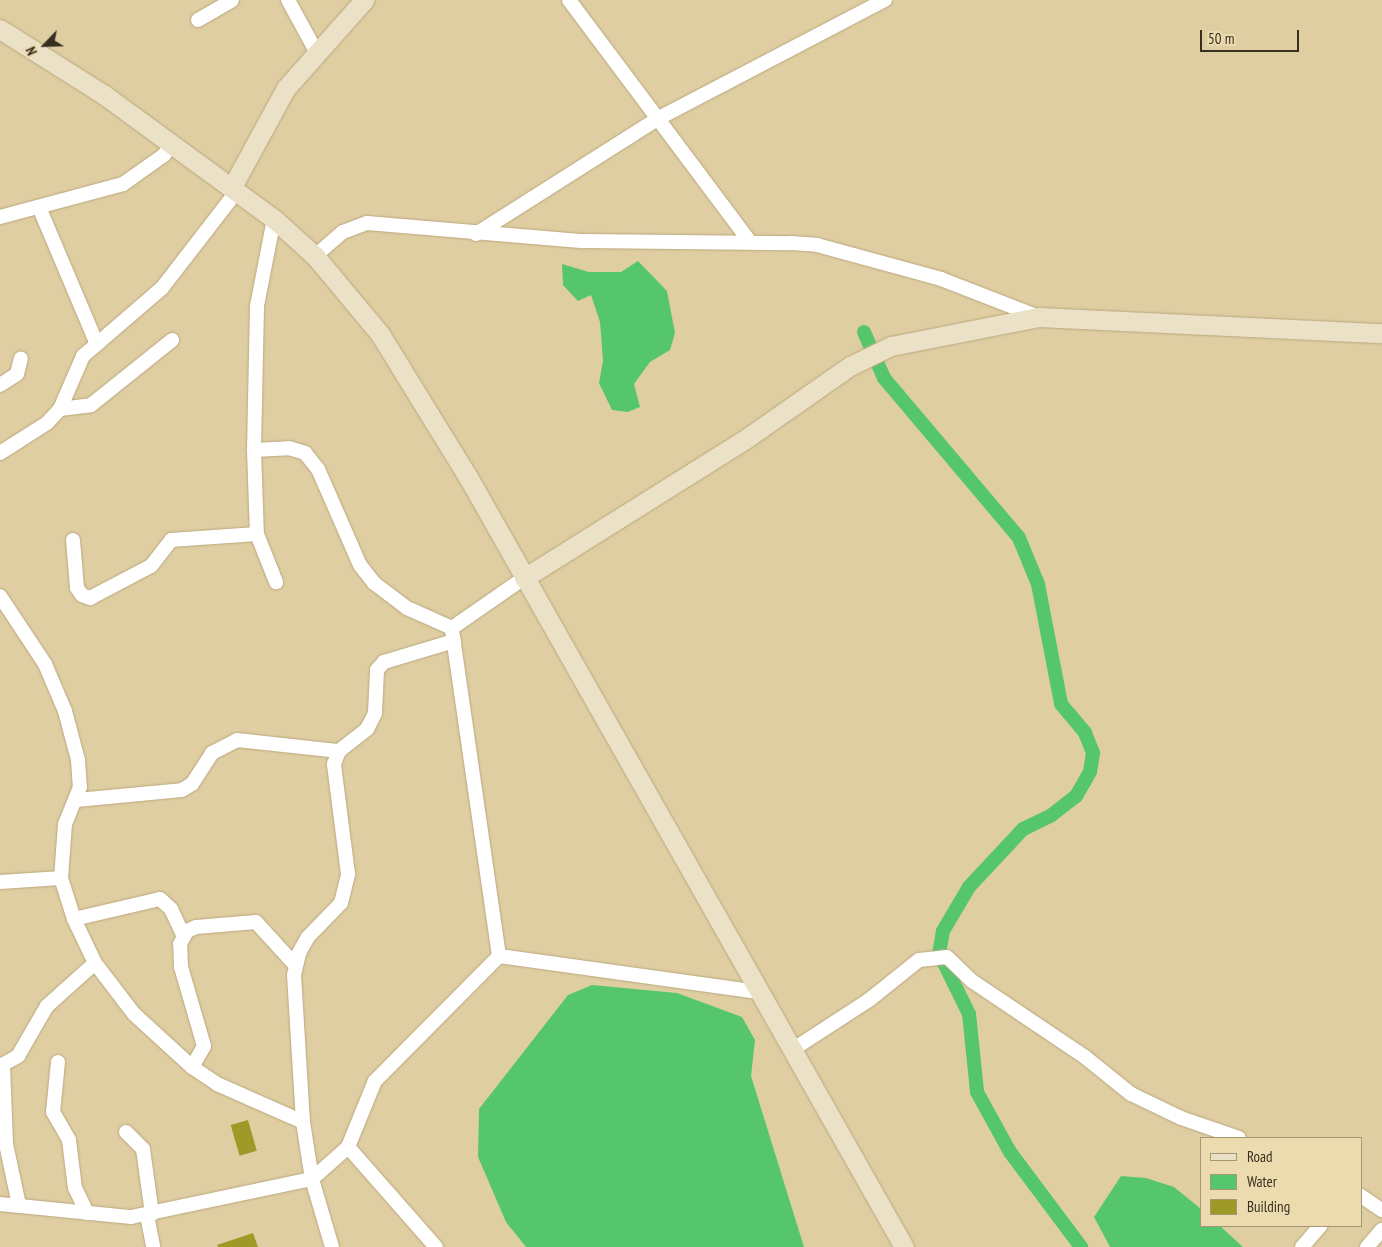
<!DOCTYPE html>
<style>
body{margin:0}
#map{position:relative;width:1382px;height:1247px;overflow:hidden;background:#e0cea3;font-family:"PT Sans Narrow",sans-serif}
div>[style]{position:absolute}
.water>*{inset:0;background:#56c66d}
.canal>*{height:14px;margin:-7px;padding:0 7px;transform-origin:7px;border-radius:7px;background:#56c66d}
.building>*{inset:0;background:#9d9a28;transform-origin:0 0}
.roads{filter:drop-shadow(0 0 1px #b9a87e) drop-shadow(0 0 1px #b9a87e)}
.street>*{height:14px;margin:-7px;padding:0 7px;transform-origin:7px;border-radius:7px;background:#fff}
.secondary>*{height:19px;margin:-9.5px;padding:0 9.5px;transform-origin:9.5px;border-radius:9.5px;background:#ebe1c7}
span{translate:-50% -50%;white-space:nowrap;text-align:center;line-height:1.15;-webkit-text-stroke:4px #eddbb0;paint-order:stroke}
.legend{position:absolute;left:1200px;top:1137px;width:162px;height:90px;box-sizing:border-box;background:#eddbb0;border:1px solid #a49776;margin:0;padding:6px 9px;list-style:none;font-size:15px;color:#37301f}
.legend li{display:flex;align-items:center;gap:10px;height:25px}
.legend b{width:25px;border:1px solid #a49776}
.north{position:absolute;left:20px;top:20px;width:50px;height:50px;-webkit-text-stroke:4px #eddbb0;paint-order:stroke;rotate:246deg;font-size:14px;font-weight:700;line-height:20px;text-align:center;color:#37301f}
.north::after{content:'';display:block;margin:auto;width:18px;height:22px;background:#37301f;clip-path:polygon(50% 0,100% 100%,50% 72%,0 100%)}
.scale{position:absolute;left:1200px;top:30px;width:99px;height:22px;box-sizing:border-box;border:2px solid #37301f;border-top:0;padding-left:6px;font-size:15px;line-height:18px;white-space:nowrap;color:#37301f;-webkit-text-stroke:4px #eddbb0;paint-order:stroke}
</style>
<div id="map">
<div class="water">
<div style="clip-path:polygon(638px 261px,667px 291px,675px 333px,670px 350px,650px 362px,634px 384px,640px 407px,628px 412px,612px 410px,599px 383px,603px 361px,600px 322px,591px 295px,578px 301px,563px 285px,562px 264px,589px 272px,621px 272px)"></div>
<div style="clip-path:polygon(592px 985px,677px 993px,742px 1017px,755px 1040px,751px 1076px,804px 1247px,526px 1247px,506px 1222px,478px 1157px,479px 1109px,568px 995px)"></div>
<div style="clip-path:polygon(1121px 1176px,1146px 1178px,1174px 1187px,1201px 1209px,1201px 1226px,1220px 1226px,1243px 1247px,1110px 1247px,1094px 1217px)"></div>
</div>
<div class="canal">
<div style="left:864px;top:332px;width:50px;rotate:66.5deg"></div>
<div style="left:884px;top:378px;width:209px;rotate:49.8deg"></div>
<div style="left:1019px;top:538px;width:50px;rotate:67.6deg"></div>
<div style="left:1038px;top:584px;width:122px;rotate:79.1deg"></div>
<div style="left:1061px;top:704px;width:38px;rotate:50deg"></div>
<div style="left:1085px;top:733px;width:22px;rotate:68deg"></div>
<div style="left:1093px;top:753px;width:19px;rotate:99deg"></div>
<div style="left:1090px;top:772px;width:28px;rotate:120deg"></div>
<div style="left:1076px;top:796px;width:33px;rotate:142deg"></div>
<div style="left:1050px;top:816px;width:30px;rotate:154deg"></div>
<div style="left:1023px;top:829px;width:79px;rotate:133deg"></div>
<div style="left:969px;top:887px;width:51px;rotate:120.6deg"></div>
<div style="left:943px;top:931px;width:22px;rotate:100deg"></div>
<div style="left:939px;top:953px;width:68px;rotate:63.8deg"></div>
<div style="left:969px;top:1014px;width:78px;rotate:84.1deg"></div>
<div style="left:977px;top:1092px;width:68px;rotate:61.2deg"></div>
<div style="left:1010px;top:1152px;width:119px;rotate:53.2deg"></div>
</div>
<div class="building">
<div style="left:248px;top:1120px;width:32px;height:18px;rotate:74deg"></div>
<div style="clip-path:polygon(253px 1233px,258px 1247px,218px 1247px,217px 1245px)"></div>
</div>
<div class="roads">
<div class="street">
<div style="left:288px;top:0;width:60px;rotate:61.3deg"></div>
<div style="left:569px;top:0;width:301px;rotate:53.2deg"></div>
<div style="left:198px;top:20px;width:39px;rotate:-30deg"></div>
<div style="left:39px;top:207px;width:149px;rotate:67.1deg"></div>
<div style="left:0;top:217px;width:127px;rotate:-15deg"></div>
<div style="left:123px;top:184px;width:50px;rotate:-35.3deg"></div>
<div style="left:164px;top:155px;width:14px;rotate:-56deg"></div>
<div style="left:274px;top:219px;width:89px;rotate:101.1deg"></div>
<div style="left:257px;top:306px;width:144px;rotate:91.2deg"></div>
<div style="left:254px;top:450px;width:84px;rotate:88deg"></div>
<div style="left:257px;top:534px;width:52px;rotate:68.4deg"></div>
<div style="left:476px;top:234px;width:217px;rotate:-32.4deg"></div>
<div style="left:659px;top:118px;width:255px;rotate:-27.6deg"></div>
<div style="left:315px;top:256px;width:37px;rotate:-41deg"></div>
<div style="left:343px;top:232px;width:26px;rotate:-21deg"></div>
<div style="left:367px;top:223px;width:217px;rotate:4.8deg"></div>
<div style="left:583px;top:241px;width:208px;rotate:0.6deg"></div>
<div style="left:791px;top:243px;width:26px;rotate:4deg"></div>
<div style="left:817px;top:245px;width:129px;rotate:15.3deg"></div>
<div style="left:941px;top:279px;width:105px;rotate:21.2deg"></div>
<div style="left:0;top:385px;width:20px;rotate:-33deg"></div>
<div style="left:17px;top:374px;width:16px;rotate:-76deg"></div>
<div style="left:60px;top:409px;width:31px;rotate:-7deg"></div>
<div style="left:91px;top:405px;width:104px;rotate:-38.7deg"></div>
<div style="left:254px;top:450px;width:35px;rotate:-3deg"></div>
<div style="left:289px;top:448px;width:17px;rotate:17deg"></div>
<div style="left:305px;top:453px;width:21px;rotate:51deg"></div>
<div style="left:318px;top:469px;width:105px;rotate:66.4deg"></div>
<div style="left:360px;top:565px;width:23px;rotate:52deg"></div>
<div style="left:374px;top:583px;width:41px;rotate:37.1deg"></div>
<div style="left:407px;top:608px;width:49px;rotate:24deg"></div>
<div style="left:0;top:453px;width:56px;rotate:-32.6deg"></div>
<div style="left:47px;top:423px;width:19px;rotate:-47deg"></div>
<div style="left:60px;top:409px;width:58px;rotate:-66.5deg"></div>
<div style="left:83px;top:356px;width:104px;rotate:-40.7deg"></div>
<div style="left:162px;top:288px;width:123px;rotate:-52.3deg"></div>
<div style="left:73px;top:540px;width:48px;rotate:85.2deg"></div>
<div style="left:77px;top:588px;width:9px;rotate:54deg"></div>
<div style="left:82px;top:595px;width:9px;rotate:21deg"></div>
<div style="left:90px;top:598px;width:69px;rotate:-27.7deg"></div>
<div style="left:151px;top:566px;width:33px;rotate:-52deg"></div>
<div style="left:171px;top:540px;width:86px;rotate:-4deg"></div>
<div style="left:0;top:596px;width:82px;rotate:56.5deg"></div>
<div style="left:45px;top:664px;width:51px;rotate:66.9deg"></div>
<div style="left:65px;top:711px;width:51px;rotate:75.1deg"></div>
<div style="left:78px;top:760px;width:27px;rotate:86deg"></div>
<div style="left:80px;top:787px;width:40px;rotate:112deg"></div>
<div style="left:65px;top:824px;width:54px;rotate:94.2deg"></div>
<div style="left:61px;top:878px;width:43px;rotate:72.4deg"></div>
<div style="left:74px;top:919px;width:49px;rotate:64.5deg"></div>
<div style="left:95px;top:963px;width:64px;rotate:52.6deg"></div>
<div style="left:134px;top:1014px;width:79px;rotate:42.4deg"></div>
<div style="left:192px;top:1067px;width:30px;rotate:34deg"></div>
<div style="left:217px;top:1084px;width:94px;rotate:23.8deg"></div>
<div style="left:77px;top:800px;width:105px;rotate:-5.4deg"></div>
<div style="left:182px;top:790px;width:12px;rotate:-31deg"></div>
<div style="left:192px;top:784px;width:37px;rotate:-57deg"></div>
<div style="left:212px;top:753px;width:28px;rotate:-27deg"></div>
<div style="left:237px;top:740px;width:103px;rotate:6.2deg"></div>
<div style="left:0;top:882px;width:61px;rotate:-3.8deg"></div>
<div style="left:74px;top:919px;width:88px;rotate:-13.1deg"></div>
<div style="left:160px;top:899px;width:15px;rotate:42deg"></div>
<div style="left:171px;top:909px;width:29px;rotate:65deg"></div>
<div style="left:499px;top:956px;width:262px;rotate:7.9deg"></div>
<div style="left:792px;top:1050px;width:92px;rotate:-33deg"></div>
<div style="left:869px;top:1000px;width:64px;rotate:-38.7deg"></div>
<div style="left:919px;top:960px;width:28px;rotate:-6deg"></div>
<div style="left:947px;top:957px;width:35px;rotate:44deg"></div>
<div style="left:972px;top:981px;width:136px;rotate:33.9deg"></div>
<div style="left:1085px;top:1057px;width:59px;rotate:38.8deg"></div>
<div style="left:1131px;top:1094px;width:55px;rotate:25.6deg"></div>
<div style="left:1181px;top:1118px;width:61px;rotate:19deg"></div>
<div style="left:58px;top:1062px;width:50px;rotate:95.7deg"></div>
<div style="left:53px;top:1112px;width:32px;rotate:60deg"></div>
<div style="left:69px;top:1140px;width:48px;rotate:82.9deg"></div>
<div style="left:75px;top:1188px;width:28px;rotate:64deg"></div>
<div style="left:3px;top:1065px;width:79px;rotate:87.8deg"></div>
<div style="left:6px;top:1144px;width:62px;rotate:78deg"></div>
<div style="left:0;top:1066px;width:21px;rotate:-29deg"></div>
<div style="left:18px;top:1056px;width:58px;rotate:-59.9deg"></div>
<div style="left:47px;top:1006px;width:64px;rotate:-41.9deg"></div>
<div style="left:192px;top:1067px;width:24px;rotate:-60deg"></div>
<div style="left:204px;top:1046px;width:82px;rotate:-106.2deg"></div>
<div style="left:181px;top:967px;width:23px;rotate:-92deg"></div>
<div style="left:180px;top:944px;width:15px;rotate:-62deg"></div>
<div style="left:187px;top:931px;width:10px;rotate:-24deg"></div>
<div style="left:196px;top:927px;width:60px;rotate:-4.8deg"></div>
<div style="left:256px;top:922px;width:59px;rotate:47.7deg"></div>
<div style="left:126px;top:1132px;width:24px;rotate:45deg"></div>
<div style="left:143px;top:1149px;width:66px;rotate:82.1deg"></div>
<div style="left:348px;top:1147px;width:133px;rotate:48.7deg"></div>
<div style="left:1361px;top:1196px;width:25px;rotate:34deg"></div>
<div style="left:0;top:1204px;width:132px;rotate:5.7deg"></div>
<div style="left:131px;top:1217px;width:185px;rotate:-11.9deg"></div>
<div style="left:312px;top:1179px;width:58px;rotate:-99deg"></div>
<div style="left:303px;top:1122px;width:147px;rotate:-93.5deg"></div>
<div style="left:294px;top:975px;width:23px;rotate:-77deg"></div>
<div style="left:299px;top:953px;width:18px;rotate:-61deg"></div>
<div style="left:308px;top:937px;width:47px;rotate:-45.9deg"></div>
<div style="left:341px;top:903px;width:30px;rotate:-76deg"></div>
<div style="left:348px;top:874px;width:111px;rotate:-97.3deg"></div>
<div style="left:334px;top:764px;width:14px;rotate:-69deg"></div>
<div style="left:339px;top:751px;width:36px;rotate:-38deg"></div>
<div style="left:367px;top:729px;width:18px;rotate:-63deg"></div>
<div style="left:375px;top:713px;width:43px;rotate:-87.3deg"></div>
<div style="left:377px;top:670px;width:11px;rotate:-49deg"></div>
<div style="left:384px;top:662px;width:73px;rotate:-16.7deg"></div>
<div style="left:147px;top:1215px;width:33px;rotate:79deg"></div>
<div style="left:332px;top:1247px;width:71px;rotate:-106.4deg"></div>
<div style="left:312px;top:1179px;width:48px;rotate:-41.6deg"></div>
<div style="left:348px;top:1147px;width:71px;rotate:-67.8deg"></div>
<div style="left:375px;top:1081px;width:176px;rotate:-45.2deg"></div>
<div style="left:499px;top:956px;width:331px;rotate:-98.2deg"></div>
<div style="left:452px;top:628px;width:88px;rotate:-34.8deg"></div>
<div style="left:1302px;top:1247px;width:28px;rotate:-49deg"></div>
<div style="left:1367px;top:1247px;width:23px;rotate:-49deg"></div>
</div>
<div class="secondary">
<div style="left:0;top:29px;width:122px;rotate:32.3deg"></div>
<div style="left:103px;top:94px;width:212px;rotate:36.2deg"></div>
<div style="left:274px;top:219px;width:55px;rotate:42.1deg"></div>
<div style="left:315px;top:256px;width:102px;rotate:50.2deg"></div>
<div style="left:380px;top:334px;width:168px;rotate:58.4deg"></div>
<div style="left:468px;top:477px;width:885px;rotate:60.48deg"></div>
<div style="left:232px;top:187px;width:113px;rotate:-61.4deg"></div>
<div style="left:286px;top:88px;width:118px;rotate:-48.4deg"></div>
<div style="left:524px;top:578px;width:263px;rotate:-32.1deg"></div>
<div style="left:747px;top:438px;width:126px;rotate:-35deg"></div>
<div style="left:850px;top:366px;width:46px;rotate:-26deg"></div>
<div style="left:891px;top:346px;width:151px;rotate:-11.1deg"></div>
<div style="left:1039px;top:317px;width:343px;rotate:2.7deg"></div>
</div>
</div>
<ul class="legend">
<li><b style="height:6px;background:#ebe1c7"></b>Road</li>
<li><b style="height:14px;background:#56c66d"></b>Water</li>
<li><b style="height:14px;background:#9d9a28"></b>Building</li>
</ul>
<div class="north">N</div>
<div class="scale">50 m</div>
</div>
